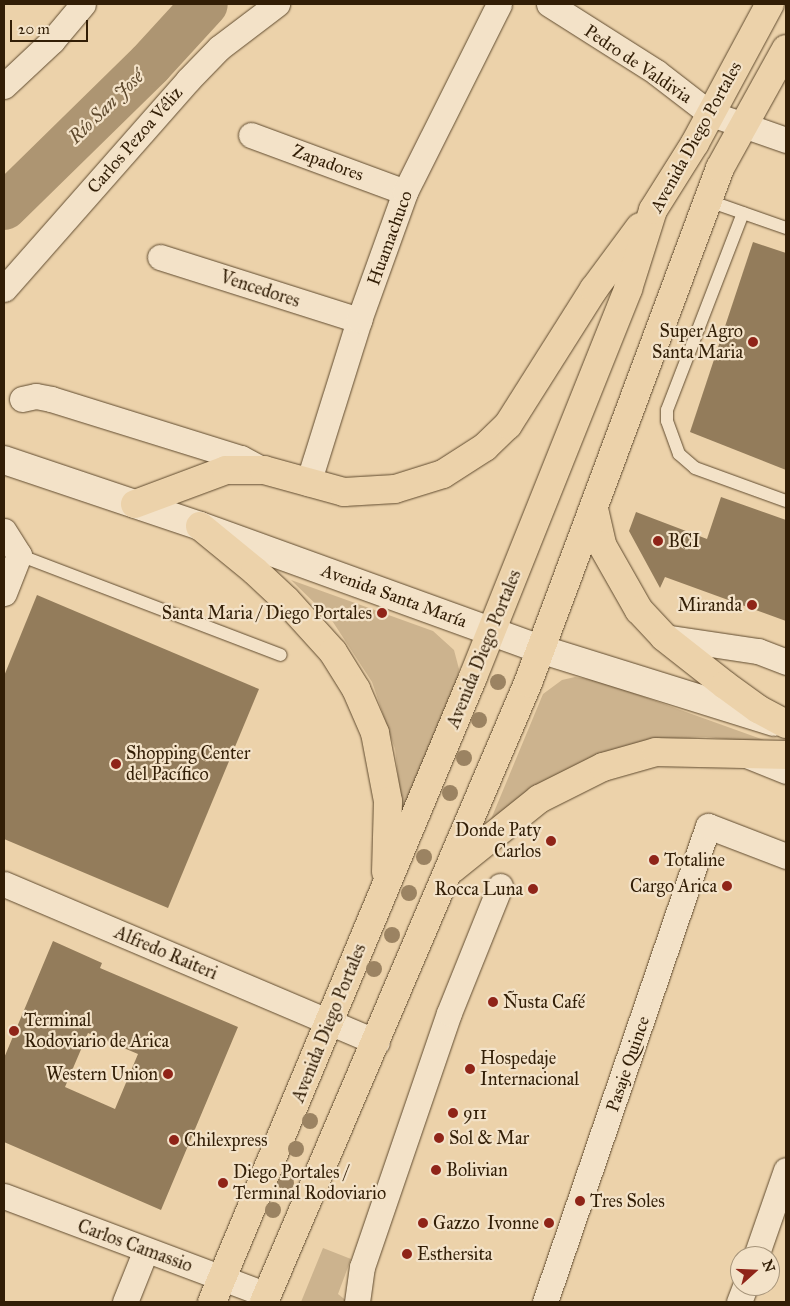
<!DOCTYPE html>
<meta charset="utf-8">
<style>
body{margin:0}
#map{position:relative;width:790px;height:1306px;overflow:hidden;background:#ecd2aa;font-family:"IM FELL Great Primer",serif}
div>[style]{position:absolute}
.green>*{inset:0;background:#ccb38e}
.river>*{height:46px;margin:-23px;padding:0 23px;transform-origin:23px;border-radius:23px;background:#ad9572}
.building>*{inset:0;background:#937c5b}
.roads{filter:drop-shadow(0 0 1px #604b2f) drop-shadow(0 0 1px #604b2f)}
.lane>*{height:12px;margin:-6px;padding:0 6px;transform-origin:6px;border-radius:6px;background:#f3e2c8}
.street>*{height:25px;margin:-12.5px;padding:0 12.5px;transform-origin:12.5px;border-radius:12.5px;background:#f3e2c8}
.secondary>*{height:28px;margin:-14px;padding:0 14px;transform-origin:14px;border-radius:14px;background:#f3e2c8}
.primary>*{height:28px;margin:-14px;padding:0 14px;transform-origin:14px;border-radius:14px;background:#ecd2aa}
.trees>*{width:16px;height:16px;margin:-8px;border-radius:50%;background:#9b8362}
.dots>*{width:14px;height:14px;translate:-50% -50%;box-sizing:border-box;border:2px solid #f3e2c8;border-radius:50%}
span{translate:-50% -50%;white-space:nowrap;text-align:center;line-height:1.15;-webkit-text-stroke:4.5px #f3e2c8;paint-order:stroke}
.street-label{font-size:18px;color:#321e06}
.poi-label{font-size:18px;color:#321e06}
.right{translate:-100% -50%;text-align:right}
.left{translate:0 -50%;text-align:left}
.water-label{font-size:19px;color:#5d482c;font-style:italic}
.frame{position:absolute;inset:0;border:5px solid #321e06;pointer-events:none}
.north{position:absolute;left:730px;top:1246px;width:50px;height:50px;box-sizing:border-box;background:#f3e2c8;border:1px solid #a6947a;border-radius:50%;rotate:70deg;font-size:14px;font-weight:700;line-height:20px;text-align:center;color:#321e06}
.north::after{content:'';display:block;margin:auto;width:18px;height:22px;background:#8f2418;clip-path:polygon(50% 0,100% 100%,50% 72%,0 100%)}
.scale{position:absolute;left:10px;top:20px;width:78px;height:22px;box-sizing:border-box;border:2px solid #321e06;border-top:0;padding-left:6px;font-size:15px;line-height:18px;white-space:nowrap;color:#321e06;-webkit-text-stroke:4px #f3e2c8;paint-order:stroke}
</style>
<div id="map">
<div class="green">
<div style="clip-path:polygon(291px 580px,433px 631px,454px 650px,459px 669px,456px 688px,402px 811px,395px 749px,372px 682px,331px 619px)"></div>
<div style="clip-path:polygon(575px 677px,600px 681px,775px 744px,706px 737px,671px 739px,484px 836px,543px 694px,562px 680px)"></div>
<div style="clip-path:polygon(323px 1248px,351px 1259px,338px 1294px,348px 1302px,301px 1302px)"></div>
</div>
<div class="river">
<div style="left:4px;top:207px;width:204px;rotate:-44.4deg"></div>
<div style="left:150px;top:64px;width:81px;rotate:-47.5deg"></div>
</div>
<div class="building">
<div style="clip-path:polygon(753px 242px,786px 253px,786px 470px,690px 432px)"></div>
<div style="clip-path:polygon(721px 497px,786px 520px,786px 621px,665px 577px,660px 588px,629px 531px,636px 512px,707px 539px)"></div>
<div style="clip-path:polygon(37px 595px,259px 689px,168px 908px,4px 839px,4px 676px)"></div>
<div style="clip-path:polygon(evenodd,53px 941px,102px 963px,100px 968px,238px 1027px,161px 1210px,4px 1142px,4px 1058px,53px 941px,88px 1033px,138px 1054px,115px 1109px,65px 1087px,88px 1033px)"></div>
</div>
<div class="roads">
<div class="lane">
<div style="left:709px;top:201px;width:82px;rotate:19.3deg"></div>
<div style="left:743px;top:213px;width:211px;rotate:111.1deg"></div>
<div style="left:667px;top:410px;width:11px;rotate:90deg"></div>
<div style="left:667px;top:421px;width:35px;rotate:70deg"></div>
<div style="left:679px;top:454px;width:21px;rotate:41deg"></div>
<div style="left:695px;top:468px;width:97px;rotate:19.9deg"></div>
<div style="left:19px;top:555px;width:280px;rotate:20.9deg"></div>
</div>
<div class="street">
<div style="left:549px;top:4px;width:127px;rotate:32.4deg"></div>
<div style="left:656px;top:72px;width:67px;rotate:37.7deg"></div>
<div style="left:709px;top:113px;width:82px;rotate:19.3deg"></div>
<div style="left:4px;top:86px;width:66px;rotate:-43.2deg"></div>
<div style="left:52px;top:41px;width:48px;rotate:-50deg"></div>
<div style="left:251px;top:135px;width:164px;rotate:20.3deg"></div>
<div style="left:160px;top:257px;width:209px;rotate:17.6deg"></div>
<div style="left:4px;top:289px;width:278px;rotate:-48.6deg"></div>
<div style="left:188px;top:80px;width:45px;rotate:-45.9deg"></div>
<div style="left:219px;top:48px;width:73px;rotate:-37.2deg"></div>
<div style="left:22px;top:399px;width:14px;rotate:-12deg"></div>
<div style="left:36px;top:396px;width:15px;rotate:11deg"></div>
<div style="left:51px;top:399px;width:199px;rotate:17.3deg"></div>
<div style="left:241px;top:458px;width:26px;rotate:28deg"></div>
<div style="left:308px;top:483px;width:171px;rotate:-72.6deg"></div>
<div style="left:359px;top:320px;width:136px;rotate:-70.2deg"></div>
<div style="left:405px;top:192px;width:210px;rotate:-63.4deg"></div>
<div style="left:4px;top:531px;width:28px;rotate:58deg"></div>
<div style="left:19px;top:555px;width:41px;rotate:111.5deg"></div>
<div style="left:664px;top:637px;width:95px;rotate:8.5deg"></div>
<div style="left:758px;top:651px;width:30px;rotate:21deg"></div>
<div style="left:749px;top:756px;width:40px;rotate:22deg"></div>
<div style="left:4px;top:884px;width:405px;rotate:23deg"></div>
<div style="left:4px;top:1196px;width:281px;rotate:20.6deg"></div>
<div style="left:756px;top:1256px;width:91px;rotate:-70.8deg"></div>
<div style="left:125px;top:1302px;width:54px;rotate:-68.2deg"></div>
<div style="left:357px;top:1302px;width:35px;rotate:-82deg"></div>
<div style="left:362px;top:1267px;width:268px;rotate:-71.1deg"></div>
<div style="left:449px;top:1013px;width:137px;rotate:-68.1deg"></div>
<div style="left:545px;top:1302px;width:503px;rotate:-71.1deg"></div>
<div style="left:708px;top:826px;width:84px;rotate:21deg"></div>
<div style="left:739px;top:1302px;width:17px;rotate:-69deg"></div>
</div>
<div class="secondary">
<div style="left:4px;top:460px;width:207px;rotate:18.6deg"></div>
<div style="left:200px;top:526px;width:362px;rotate:19.9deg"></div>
<div style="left:540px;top:649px;width:245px;rotate:17.3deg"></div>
</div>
<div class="primary">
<div style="left:135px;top:504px;width:97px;rotate:-20.5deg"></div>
<div style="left:226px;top:470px;width:38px"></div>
<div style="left:264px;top:470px;width:83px;rotate:15.4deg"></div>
<div style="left:344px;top:492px;width:51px;rotate:-3.4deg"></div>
<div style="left:395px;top:489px;width:50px;rotate:-17.4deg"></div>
<div style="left:443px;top:474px;width:50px;rotate:-32.7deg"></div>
<div style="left:485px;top:447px;width:32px;rotate:-44deg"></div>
<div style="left:508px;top:425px;width:161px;rotate:-57.7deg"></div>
<div style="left:594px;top:289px;width:77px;rotate:-53.4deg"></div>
<div style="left:594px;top:509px;width:37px;rotate:77deg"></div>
<div style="left:602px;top:545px;width:75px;rotate:60.4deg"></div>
<div style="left:639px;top:610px;width:37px;rotate:47deg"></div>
<div style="left:664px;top:637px;width:78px;rotate:38.2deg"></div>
<div style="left:725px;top:685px;width:41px;rotate:36deg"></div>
<div style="left:758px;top:709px;width:32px;rotate:28deg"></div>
<div style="left:200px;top:526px;width:71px;rotate:39.3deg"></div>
<div style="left:255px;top:571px;width:42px;rotate:43.1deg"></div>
<div style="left:286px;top:600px;width:70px;rotate:47.9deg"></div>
<div style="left:333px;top:652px;width:44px;rotate:58.1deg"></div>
<div style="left:356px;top:689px;width:48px;rotate:66.6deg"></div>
<div style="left:375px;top:733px;width:69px;rotate:79.2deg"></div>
<div style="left:388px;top:801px;width:71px;rotate:91.6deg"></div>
<div style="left:452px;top:869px;width:112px;rotate:-38.8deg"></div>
<div style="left:539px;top:799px;width:72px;rotate:-26.6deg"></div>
<div style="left:603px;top:767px;width:55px;rotate:-15.8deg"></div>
<div style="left:656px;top:752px;width:130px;rotate:1.3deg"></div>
<div style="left:212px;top:1302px;width:677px;rotate:-67.33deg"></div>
<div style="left:473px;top:677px;width:418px;rotate:-68.2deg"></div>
<div style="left:628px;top:289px;width:83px;rotate:-72.4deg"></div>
<div style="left:653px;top:210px;width:79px;rotate:-57.9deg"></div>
<div style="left:695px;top:143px;width:158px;rotate:-61.7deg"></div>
<div style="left:264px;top:1302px;width:673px;rotate:-66.9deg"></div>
<div style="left:528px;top:683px;width:550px;rotate:-69.55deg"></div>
<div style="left:720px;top:168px;width:136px;rotate:-61deg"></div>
</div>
</div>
<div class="trees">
<div style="left:498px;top:682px"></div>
<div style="left:479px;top:720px"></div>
<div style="left:464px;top:758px"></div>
<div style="left:450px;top:793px"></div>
<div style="left:424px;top:857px"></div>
<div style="left:409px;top:893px"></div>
<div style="left:392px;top:935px"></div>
<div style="left:374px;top:969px"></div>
<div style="left:310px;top:1121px"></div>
<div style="left:296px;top:1149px"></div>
<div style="left:286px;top:1183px"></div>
<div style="left:273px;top:1210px"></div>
</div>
<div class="dots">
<div style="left:753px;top:342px;background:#8f2418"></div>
<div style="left:658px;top:541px;background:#8f2418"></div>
<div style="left:752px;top:605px;background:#8f2418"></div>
<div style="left:382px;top:613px;background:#8f2418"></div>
<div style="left:116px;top:764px;background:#8f2418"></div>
<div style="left:551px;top:841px;background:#8f2418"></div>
<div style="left:654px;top:860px;background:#8f2418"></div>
<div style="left:727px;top:886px;background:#8f2418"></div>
<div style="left:533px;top:889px;background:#8f2418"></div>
<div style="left:493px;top:1002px;background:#8f2418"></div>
<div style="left:14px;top:1031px;background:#8f2418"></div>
<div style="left:470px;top:1069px;background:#8f2418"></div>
<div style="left:168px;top:1074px;background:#8f2418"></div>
<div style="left:453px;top:1113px;background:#8f2418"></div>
<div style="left:439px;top:1138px;background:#8f2418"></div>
<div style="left:174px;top:1140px;background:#8f2418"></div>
<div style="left:436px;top:1170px;background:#8f2418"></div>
<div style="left:223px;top:1183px;background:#8f2418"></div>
<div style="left:580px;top:1201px;background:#8f2418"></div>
<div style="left:423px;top:1223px;background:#8f2418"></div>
<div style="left:549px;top:1223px;background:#8f2418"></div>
<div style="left:407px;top:1254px;background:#8f2418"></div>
</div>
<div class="street-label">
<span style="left:638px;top:64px;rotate:34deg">Pedro de Valdivia</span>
<span style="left:696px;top:137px;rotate:-61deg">Avenida Diego Portales</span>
<span style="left:135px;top:140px;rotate:-49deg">Carlos Pezoa Véliz</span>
<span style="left:328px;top:163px;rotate:20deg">Zapadores</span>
<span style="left:390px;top:238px;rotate:-70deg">Huamachuco</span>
<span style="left:260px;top:289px;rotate:18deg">Vencedores</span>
<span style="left:394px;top:596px;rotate:20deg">Avenida Santa María</span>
<span style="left:484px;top:649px;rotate:-68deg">Avenida Diego Portales</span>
<span style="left:166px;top:953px;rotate:23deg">Alfredo Raiteri</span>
<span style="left:329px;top:1023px;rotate:-68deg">Avenida Diego Portales</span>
<span style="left:628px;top:1064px;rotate:-71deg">Pasaje Quince</span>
<span style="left:135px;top:1246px;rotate:20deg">Carlos Camassio</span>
</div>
<div class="poi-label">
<span class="right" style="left:743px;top:342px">Super Agro<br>Santa Maria</span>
<span class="left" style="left:668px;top:541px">BCI</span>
<span class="right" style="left:742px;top:605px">Miranda</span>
<span class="right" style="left:372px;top:613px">Santa Maria / Diego Portales</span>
<span class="left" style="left:126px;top:764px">Shopping Center<br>del Pacífico</span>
<span class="right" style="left:541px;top:841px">Donde Paty<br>Carlos</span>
<span class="left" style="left:664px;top:860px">Totaline</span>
<span class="right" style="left:717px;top:886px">Cargo Arica</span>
<span class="right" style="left:523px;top:889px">Rocca Luna</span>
<span class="left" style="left:503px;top:1002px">Ñusta Café</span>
<span class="left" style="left:24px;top:1031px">Terminal<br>Rodoviario de Arica</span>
<span class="left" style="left:480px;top:1069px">Hospedaje<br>Internacional</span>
<span class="right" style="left:158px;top:1074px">Western Union</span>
<span class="left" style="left:463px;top:1113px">911</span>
<span class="left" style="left:449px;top:1138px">Sol &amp; Mar</span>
<span class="left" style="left:184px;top:1140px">Chilexpress</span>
<span class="left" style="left:446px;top:1170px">Bolivian</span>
<span class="left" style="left:233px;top:1183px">Diego Portales /<br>Terminal Rodoviario</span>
<span class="left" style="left:590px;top:1201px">Tres Soles</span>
<span class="left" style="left:433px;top:1223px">Gazzo</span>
<span class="right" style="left:539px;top:1223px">Ivonne</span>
<span class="left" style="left:417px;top:1254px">Esthersita</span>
</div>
<div class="water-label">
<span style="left:106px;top:107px;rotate:-44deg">Río San José</span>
</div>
<div class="frame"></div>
<div class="north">N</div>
<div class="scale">20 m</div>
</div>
